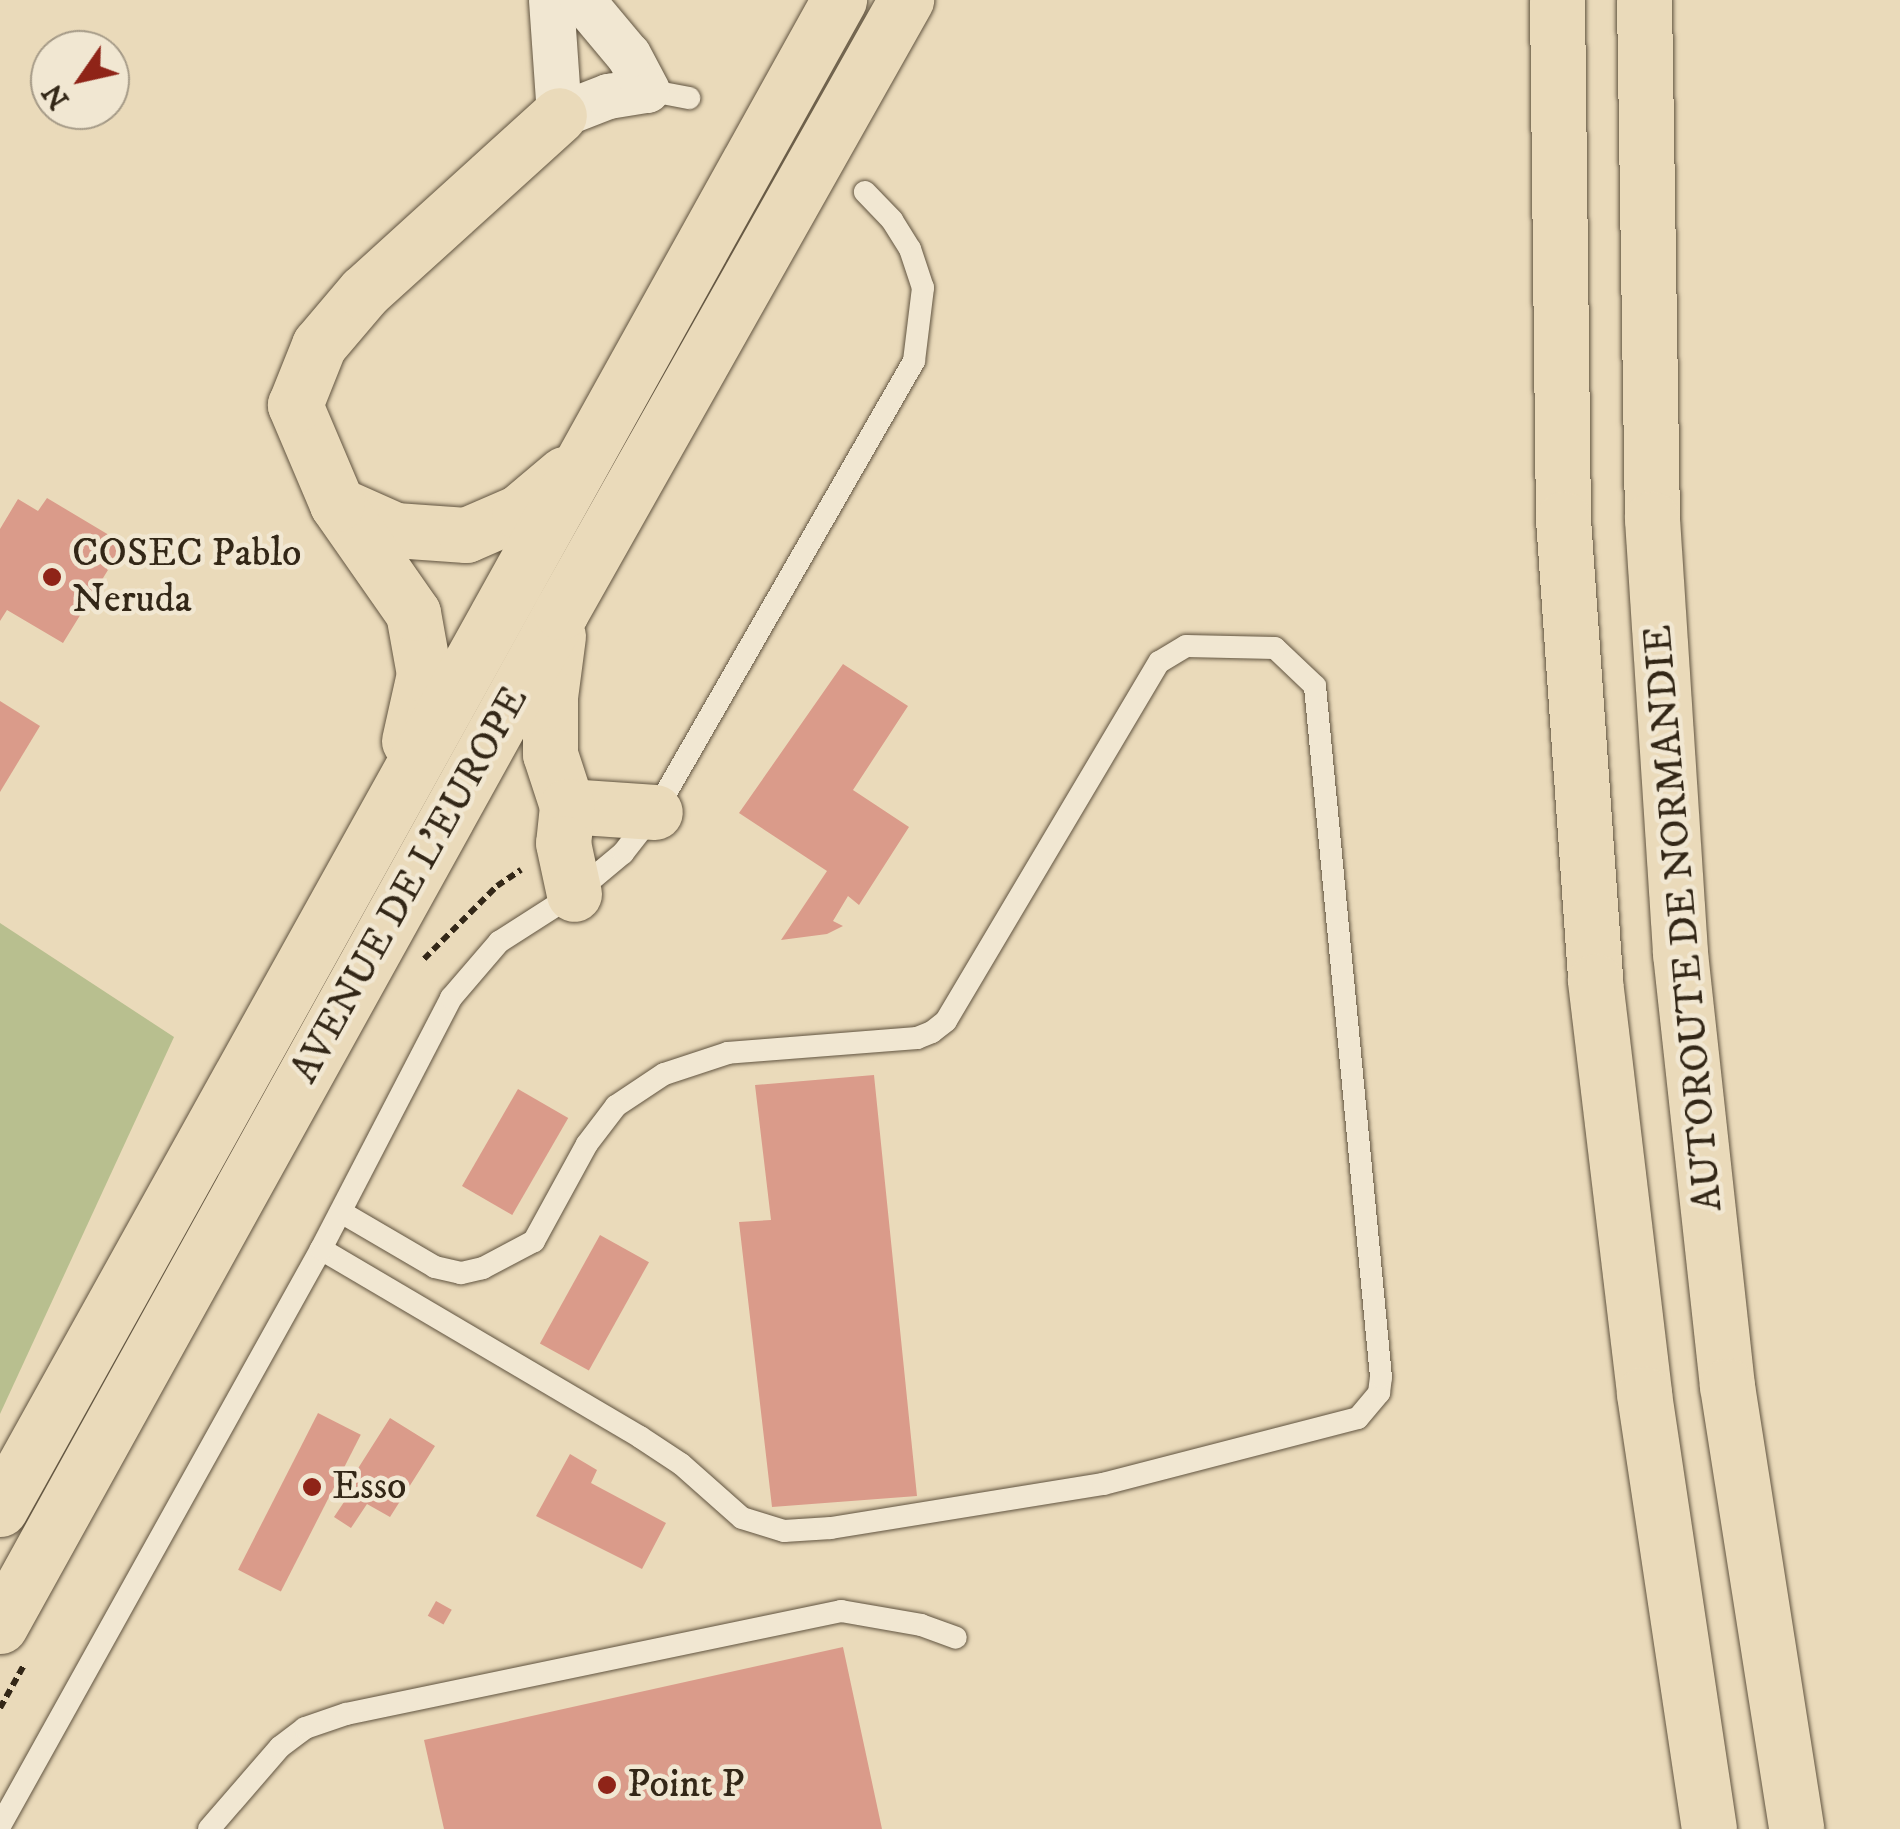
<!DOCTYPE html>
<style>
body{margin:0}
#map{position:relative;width:1900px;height:1829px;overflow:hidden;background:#eadaba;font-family:"IM FELL DW Pica",serif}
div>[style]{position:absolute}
.green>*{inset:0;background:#b8bf8f}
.building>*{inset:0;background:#da9b8a;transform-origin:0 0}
.path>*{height:6px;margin-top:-3px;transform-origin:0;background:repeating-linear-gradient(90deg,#332717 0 8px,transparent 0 13px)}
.roads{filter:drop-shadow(0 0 2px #615440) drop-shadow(0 0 2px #615440)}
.lane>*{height:22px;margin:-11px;padding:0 11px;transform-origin:11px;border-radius:11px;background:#f1e7d2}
.street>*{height:45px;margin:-22.5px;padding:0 22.5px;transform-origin:22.5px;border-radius:22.5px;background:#f1e7d2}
.primary>*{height:55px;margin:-27.5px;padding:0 27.5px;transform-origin:27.5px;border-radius:27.5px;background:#eadaba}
.highway>*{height:55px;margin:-27.5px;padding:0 27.5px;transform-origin:27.5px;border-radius:27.5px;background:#eadaba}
.dots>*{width:28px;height:28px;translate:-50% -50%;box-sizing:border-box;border:5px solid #f1e7d2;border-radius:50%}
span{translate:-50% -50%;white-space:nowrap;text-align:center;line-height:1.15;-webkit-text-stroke:9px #f1e7d2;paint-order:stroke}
.poi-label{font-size:40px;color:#332717}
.left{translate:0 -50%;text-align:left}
.street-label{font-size:40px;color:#332717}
.north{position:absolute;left:30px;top:30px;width:100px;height:100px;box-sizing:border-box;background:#f1e7d2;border:2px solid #a59a87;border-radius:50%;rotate:236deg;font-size:28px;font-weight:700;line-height:40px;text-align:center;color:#332717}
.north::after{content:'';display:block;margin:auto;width:35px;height:45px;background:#8f2418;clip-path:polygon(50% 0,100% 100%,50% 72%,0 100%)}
</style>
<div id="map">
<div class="green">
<div style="clip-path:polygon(0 923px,174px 1037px,0 1414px)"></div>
</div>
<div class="building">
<div style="clip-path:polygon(47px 498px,124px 544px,63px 643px,7px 610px,0 621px,0 529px,18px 499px,38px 511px)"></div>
<div style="clip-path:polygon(843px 664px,908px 706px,853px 790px,909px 827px,859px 905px,848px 896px,833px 921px,843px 926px,827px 934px,781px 940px,827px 871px,739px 813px)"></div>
<div style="clip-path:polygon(0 701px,40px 726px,0 792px)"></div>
<div style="clip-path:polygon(874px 1075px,917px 1496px,772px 1507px,739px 1222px,771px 1220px,755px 1085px)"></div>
<div style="left:518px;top:1089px;width:58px;height:112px;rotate:30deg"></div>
<div style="left:600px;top:1235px;width:56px;height:124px;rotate:29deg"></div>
<div style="left:318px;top:1413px;width:48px;height:176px;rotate:27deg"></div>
<div style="clip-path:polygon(390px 1418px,435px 1446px,390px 1517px,367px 1504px,351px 1528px,334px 1517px,356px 1484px,350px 1481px)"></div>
<div style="clip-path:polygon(570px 1454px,597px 1470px,591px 1483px,666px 1523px,642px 1569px,536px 1516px)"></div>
<div style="left:436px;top:1601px;width:18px;height:17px;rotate:29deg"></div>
<div style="clip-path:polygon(843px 1647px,882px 1829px,444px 1829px,424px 1740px)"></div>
</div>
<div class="path">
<div style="left:424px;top:959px;width:103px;rotate:-45deg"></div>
<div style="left:497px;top:886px;width:29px;rotate:-34deg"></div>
<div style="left:0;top:1708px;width:49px;rotate:-60.8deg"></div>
</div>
<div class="roads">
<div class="lane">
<div style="left:647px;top:90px;width:43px;rotate:10.8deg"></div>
<div style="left:321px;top:1249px;width:370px;rotate:30.5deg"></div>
<div style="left:640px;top:1437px;width:49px;rotate:33.4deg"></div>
<div style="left:681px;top:1464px;width:81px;rotate:41.5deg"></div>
<div style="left:742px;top:1518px;width:44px;rotate:17.2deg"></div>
<div style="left:784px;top:1531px;width:47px;rotate:-3.7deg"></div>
<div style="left:831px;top:1528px;width:276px;rotate:-9.2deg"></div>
<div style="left:1103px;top:1484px;width:263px;rotate:-14.5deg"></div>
<div style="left:1358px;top:1418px;width:33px;rotate:-50deg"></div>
<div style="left:1379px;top:1393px;width:16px;rotate:-83deg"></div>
<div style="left:1381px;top:1377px;width:694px;rotate:-95.46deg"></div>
<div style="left:1315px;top:686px;width:55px;rotate:-136.5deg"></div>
<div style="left:1275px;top:648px;width:89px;rotate:-178.7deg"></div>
<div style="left:1186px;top:646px;width:31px;rotate:149deg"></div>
<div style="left:1159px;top:662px;width:417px;rotate:120.7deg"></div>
<div style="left:946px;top:1021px;width:18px;rotate:142deg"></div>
<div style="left:932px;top:1032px;width:16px;rotate:158deg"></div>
<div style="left:917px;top:1038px;width:190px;rotate:175.5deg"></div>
<div style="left:728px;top:1053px;width:67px;rotate:161.8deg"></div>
<div style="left:664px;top:1074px;width:58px;rotate:146.3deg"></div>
<div style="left:616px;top:1106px;width:48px;rotate:127.3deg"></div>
<div style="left:587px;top:1144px;width:111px;rotate:118.7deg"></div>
<div style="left:534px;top:1241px;width:58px;rotate:152.1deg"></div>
<div style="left:483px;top:1268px;width:23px;rotate:167deg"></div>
<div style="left:461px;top:1273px;width:27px;rotate:-167deg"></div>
<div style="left:435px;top:1267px;width:109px;rotate:-149.7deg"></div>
<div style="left:0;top:1826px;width:660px;rotate:-60.91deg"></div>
<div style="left:321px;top:1249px;width:283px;rotate:-62.6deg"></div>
<div style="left:451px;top:998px;width:74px;rotate:-49.4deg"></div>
<div style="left:499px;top:942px;width:89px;rotate:-32.6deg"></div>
<div style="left:574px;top:894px;width:64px;rotate:-39.9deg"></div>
<div style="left:623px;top:853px;width:52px;rotate:-52deg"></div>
<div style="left:655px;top:812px;width:520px;rotate:-60.13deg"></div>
<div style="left:914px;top:361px;width:74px;rotate:-83deg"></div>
<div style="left:923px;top:288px;width:41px;rotate:-108.4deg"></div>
<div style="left:910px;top:249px;width:34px;rotate:-122deg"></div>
<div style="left:892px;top:220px;width:39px;rotate:-134deg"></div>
<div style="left:209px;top:1829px;width:108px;rotate:-49.1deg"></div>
<div style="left:280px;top:1747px;width:31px;rotate:-37deg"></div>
<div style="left:305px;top:1728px;width:43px;rotate:-18.9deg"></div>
<div style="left:346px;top:1714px;width:506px;rotate:-11.75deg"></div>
<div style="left:841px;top:1611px;width:81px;rotate:9.9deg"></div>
<div style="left:921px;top:1625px;width:37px;rotate:20deg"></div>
</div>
<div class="street">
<div style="left:551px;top:0;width:115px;rotate:86deg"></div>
<div style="left:559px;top:115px;width:53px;rotate:-21.2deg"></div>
<div style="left:608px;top:96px;width:39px;rotate:-9deg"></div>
<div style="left:647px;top:90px;width:40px;rotate:-118deg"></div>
<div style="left:628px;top:55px;width:72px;rotate:-129.9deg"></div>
</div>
<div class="primary">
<div style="left:337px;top:504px;width:64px;rotate:24.1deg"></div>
<div style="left:395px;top:530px;width:71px;rotate:4deg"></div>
<div style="left:466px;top:535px;width:58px;rotate:-23.5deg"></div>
<div style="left:519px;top:512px;width:59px;rotate:-40.2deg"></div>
<div style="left:558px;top:636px;width:62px;rotate:97.5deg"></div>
<div style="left:550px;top:697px;width:57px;rotate:90deg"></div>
<div style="left:550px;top:754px;width:55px;rotate:71.9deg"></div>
<div style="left:567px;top:806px;width:88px;rotate:3.9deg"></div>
<div style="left:409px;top:741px;width:69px;rotate:-77.4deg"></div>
<div style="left:424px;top:674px;width:62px;rotate:-100.2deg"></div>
<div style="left:413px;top:613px;width:133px;rotate:-124.9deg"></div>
<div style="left:337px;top:504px;width:108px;rotate:-113deg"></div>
<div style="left:295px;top:405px;width:65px;rotate:-68.2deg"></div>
<div style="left:319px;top:345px;width:70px;rotate:-49.7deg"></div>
<div style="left:364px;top:292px;width:263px;rotate:-42.2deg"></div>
<div style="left:567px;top:806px;width:37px;rotate:96deg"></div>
<div style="left:563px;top:843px;width:52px;rotate:77.8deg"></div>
<div style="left:0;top:1509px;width:1727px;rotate:-60.93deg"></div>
<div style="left:0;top:1626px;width:1159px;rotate:-61.05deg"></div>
<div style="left:561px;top:612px;width:703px;rotate:-60.59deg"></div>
</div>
<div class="highway">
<div style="left:1557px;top:0;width:519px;rotate:89.34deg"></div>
<div style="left:1563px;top:519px;width:463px;rotate:86deg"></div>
<div style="left:1595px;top:981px;width:416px;rotate:83.2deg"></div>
<div style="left:1644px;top:1394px;width:440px;rotate:81.5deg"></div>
<div style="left:1644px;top:0;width:519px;rotate:89.12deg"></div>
<div style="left:1652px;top:519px;width:435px;rotate:86.3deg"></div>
<div style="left:1680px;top:953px;width:436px;rotate:83.8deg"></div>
<div style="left:1727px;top:1386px;width:448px;rotate:81.1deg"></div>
</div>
</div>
<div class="dots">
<div style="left:52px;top:577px;background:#8f2418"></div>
<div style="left:312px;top:1487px;background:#8f2418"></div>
<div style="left:607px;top:1785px;background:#8f2418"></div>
</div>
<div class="poi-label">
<span class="left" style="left:72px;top:577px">COSEC Pablo<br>Neruda</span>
<span class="left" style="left:332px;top:1487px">Esso</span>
<span class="left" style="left:627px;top:1785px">Point P</span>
</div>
<div class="street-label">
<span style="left:410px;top:885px;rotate:-61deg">AVENUE DE L'EUROPE</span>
<span style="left:1684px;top:918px;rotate:-95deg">AUTOROUTE DE NORMANDIE</span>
</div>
<div class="north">N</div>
</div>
